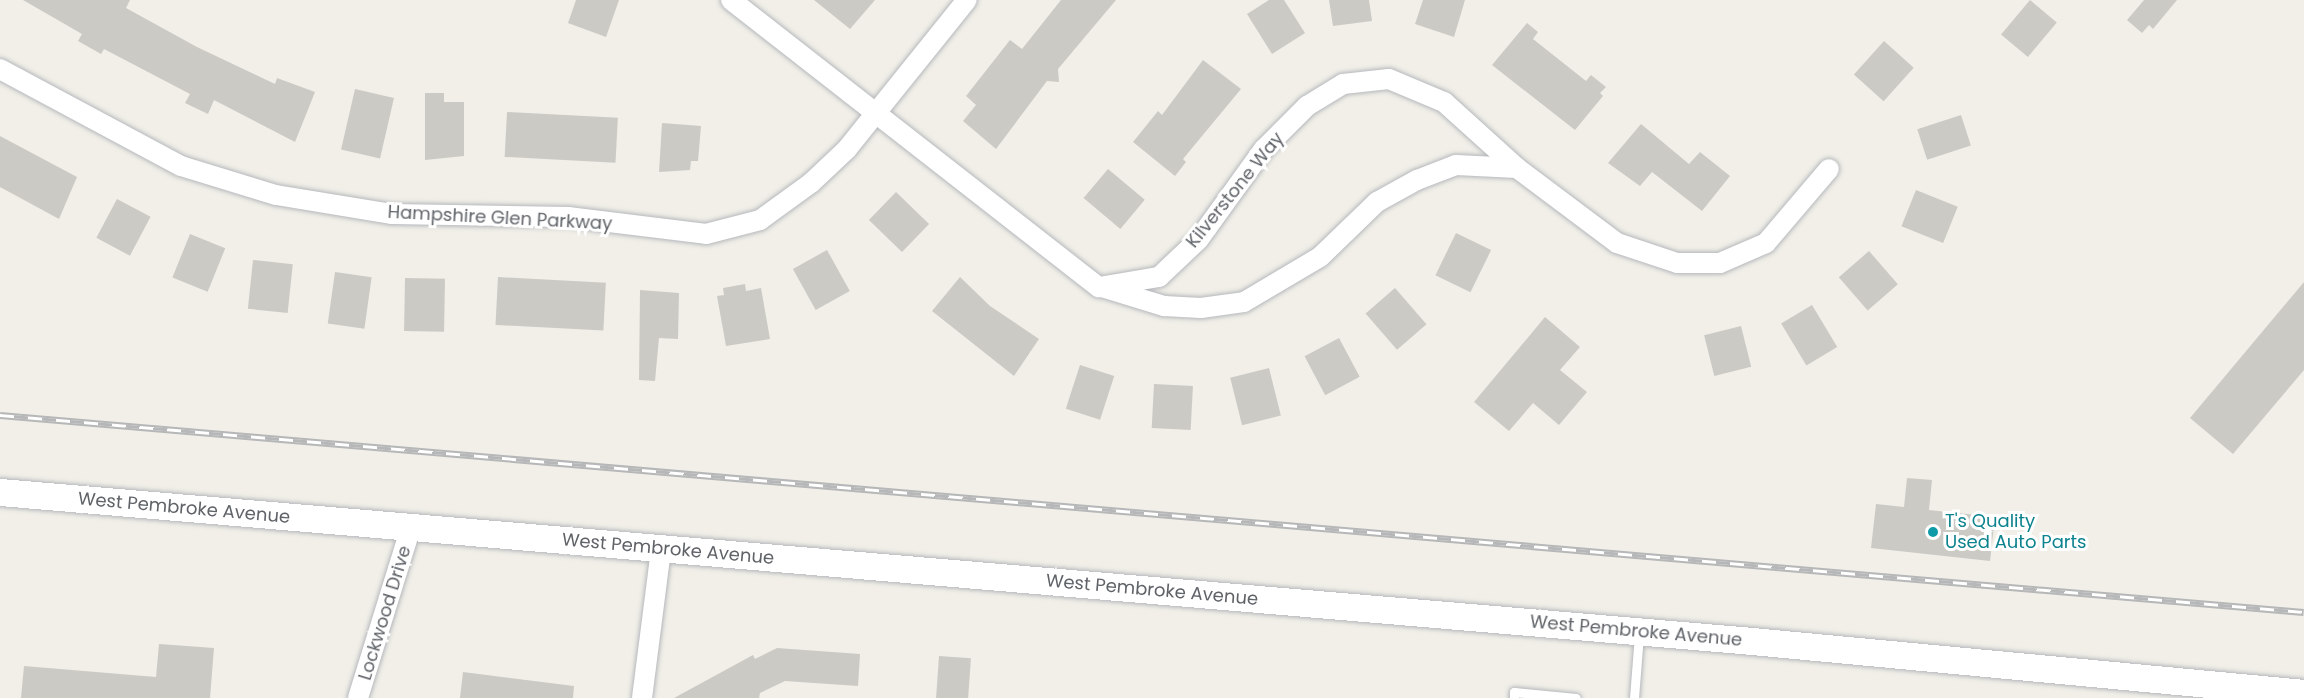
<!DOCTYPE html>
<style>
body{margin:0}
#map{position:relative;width:2304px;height:698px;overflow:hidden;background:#f1efe8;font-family:Poppins,sans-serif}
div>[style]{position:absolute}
.building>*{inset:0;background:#cccac5;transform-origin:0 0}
.roads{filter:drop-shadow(0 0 2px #b5b8bc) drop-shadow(0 0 2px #b5b8bc)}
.service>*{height:9px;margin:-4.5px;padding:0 4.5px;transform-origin:4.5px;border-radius:4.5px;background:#fff}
.minor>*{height:20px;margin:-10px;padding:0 10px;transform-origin:10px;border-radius:10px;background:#fff}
.secondary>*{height:27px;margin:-13.5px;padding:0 13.5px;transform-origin:13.5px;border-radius:13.5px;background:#fff}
.rail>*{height:7px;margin-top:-3.5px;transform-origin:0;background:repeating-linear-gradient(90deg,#fff 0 14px,#b6b7b8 0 28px);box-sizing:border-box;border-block:2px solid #b6b7b8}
.dots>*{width:16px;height:16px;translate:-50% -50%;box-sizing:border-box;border:3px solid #fff;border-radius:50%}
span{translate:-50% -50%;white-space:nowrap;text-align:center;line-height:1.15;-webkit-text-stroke:6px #fff;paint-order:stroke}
.street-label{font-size:18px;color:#5f6368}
.culture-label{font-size:18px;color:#0d838f}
.left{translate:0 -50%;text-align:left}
</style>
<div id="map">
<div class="building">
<div style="clip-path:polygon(23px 0,130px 0,126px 8px,197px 47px,275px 84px,277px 78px,315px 92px,295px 142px,214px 100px,208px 114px,185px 103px,190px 94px,104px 49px,101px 54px,78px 41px,82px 34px)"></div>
<div style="clip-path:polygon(576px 0,619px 0,606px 37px,568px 23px)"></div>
<div style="clip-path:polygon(814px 0,875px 0,850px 29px)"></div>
<div style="clip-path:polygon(1061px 0,1116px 0,1058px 69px,1059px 82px,1047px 81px,996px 149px,963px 121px,976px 105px,966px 96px,1010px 40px,1022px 49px)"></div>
<div style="clip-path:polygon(1269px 0,1284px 0,1305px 33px,1272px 54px,1247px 14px)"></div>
<div style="clip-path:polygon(1329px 0,1369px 0,1372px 21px,1333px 26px)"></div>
<div style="clip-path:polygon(1423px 0,1465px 0,1454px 37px,1415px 24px)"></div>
<div style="left:2030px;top:0;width:35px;height:45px;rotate:40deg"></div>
<div style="clip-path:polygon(2144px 0,2177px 0,2153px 29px,2149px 25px,2142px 33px,2127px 20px)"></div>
<div style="clip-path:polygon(1527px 23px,1538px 32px,1533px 39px,1586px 81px,1591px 75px,1606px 87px,1600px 93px,1603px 96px,1575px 130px,1492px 65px)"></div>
<div style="left:1884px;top:41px;width:40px;height:45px;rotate:42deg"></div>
<div style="clip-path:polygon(1203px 60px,1241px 89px,1183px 159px,1186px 162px,1175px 176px,1133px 142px,1158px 111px,1162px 115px)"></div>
<div style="left:355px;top:89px;width:40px;height:62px;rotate:13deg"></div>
<div style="clip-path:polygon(425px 93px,444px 93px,444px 102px,464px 102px,464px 156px,425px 160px)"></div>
<div style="left:507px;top:112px;width:111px;height:45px;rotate:3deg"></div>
<div style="left:1961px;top:115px;width:32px;height:46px;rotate:72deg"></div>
<div style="clip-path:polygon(662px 123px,701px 126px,698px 161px,691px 161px,690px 170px,659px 172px)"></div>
<div style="clip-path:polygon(1641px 124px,1689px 164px,1700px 152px,1730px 176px,1702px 211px,1652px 172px,1640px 186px,1608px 163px)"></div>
<div style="clip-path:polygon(0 136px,77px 177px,59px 219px,0 187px)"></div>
<div style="left:1108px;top:169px;width:48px;height:38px;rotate:40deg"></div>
<div style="left:1916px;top:190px;width:45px;height:39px;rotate:22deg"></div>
<div style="left:896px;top:192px;width:46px;height:39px;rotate:44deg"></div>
<div style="left:117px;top:199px;width:38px;height:44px;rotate:28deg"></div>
<div style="left:1456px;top:233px;width:39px;height:47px;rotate:26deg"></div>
<div style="left:190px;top:234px;width:38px;height:47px;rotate:22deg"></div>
<div style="left:827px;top:250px;width:47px;height:39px;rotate:61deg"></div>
<div style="left:1869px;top:251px;width:44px;height:40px;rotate:49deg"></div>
<div style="left:253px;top:260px;width:40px;height:49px;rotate:6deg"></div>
<div style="left:335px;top:272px;width:37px;height:52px;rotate:8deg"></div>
<div style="left:498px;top:277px;width:108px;height:48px;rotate:3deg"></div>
<div style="clip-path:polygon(960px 277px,990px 306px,1039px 339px,1014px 376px,932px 311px)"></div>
<div style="left:405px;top:278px;width:40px;height:53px;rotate:1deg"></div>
<div style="clip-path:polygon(2304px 282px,2304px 370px,2233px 454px,2190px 418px)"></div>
<div style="clip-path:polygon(745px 284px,746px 291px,761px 288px,770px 339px,726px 346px,717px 296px,724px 295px,723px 288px)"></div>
<div style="left:1395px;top:288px;width:48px;height:39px;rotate:49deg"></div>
<div style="clip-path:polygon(640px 290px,679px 293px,678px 339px,659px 338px,655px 381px,639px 380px)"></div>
<div style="left:1812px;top:305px;width:49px;height:36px;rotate:59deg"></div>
<div style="clip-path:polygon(1545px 317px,1580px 347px,1560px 370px,1587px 392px,1559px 425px,1533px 403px,1509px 431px,1474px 402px)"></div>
<div style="left:1741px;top:326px;width:42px;height:38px;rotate:76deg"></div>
<div style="left:1339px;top:338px;width:44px;height:39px;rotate:62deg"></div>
<div style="left:1080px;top:365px;width:36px;height:46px;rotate:18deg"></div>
<div style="left:1269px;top:368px;width:49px;height:40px;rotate:76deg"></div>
<div style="left:1154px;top:384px;width:39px;height:44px;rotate:3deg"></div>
<div style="clip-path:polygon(1907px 478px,1932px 480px,1929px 510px,1995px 517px,1990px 561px,1871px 548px,1876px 504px,1904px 507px)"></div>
<div style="clip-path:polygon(159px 644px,214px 648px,210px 698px,21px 698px,24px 666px,156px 677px)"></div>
<div style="clip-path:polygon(777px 648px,860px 654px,858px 686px,785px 681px,760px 693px,759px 698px,674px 698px,753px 655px,755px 659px)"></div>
<div style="left:939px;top:656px;width:32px;height:42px;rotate:4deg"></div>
<div style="clip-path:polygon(463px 672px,574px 686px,573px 698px,460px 698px)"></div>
</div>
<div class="roads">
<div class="service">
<div style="left:1514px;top:698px;width:6px;rotate:-90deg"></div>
<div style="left:1514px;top:692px;width:62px;rotate:5.5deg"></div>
<div style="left:1634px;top:698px;width:64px;rotate:-85.5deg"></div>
</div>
<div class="minor">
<div style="left:731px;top:0;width:467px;rotate:38deg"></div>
<div style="left:1099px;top:287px;width:61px;rotate:-9.5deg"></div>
<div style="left:1159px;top:277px;width:55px;rotate:-43.5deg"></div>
<div style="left:1199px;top:239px;width:111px;rotate:-54.2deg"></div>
<div style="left:1264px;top:149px;width:61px;rotate:-45deg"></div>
<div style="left:1307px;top:106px;width:42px;rotate:-31.4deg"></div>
<div style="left:1343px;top:84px;width:46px;rotate:-6.2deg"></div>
<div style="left:1389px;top:79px;width:60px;rotate:22.7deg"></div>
<div style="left:1444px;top:102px;width:98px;rotate:42.1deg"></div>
<div style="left:1517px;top:168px;width:125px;rotate:36.9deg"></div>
<div style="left:1617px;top:243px;width:63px;rotate:18.4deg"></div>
<div style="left:1677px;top:263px;width:43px"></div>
<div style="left:1720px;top:263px;width:50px;rotate:-23.5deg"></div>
<div style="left:1766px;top:243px;width:97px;rotate:-49.6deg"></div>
<div style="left:0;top:69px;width:205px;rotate:28.2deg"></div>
<div style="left:181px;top:166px;width:99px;rotate:17deg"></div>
<div style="left:276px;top:195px;width:118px;rotate:9.3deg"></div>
<div style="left:392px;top:214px;width:176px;rotate:1deg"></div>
<div style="left:568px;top:217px;width:139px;rotate:7deg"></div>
<div style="left:706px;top:234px;width:56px;rotate:-14.5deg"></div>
<div style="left:760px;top:220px;width:63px;rotate:-36deg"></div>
<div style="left:811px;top:183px;width:50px;rotate:-43.4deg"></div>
<div style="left:847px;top:149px;width:191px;rotate:-51.2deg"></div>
<div style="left:1105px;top:288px;width:62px;rotate:17deg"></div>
<div style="left:1164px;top:306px;width:37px;rotate:3deg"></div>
<div style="left:1201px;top:308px;width:43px;rotate:-7.9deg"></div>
<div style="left:1244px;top:302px;width:88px;rotate:-30.6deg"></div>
<div style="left:1320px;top:257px;width:79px;rotate:-44deg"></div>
<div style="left:1377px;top:202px;width:46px;rotate:-28.8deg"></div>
<div style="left:1417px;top:180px;width:42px;rotate:-21deg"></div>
<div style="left:1456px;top:165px;width:61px;rotate:2.8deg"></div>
<div style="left:358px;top:698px;width:179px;rotate:-72.8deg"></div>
<div style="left:642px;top:698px;width:150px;rotate:-82.7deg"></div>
</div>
<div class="secondary">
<div style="left:0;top:492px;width:1758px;rotate:4.86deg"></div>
<div style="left:1752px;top:641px;width:554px;rotate:5.38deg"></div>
</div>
</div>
<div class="rail">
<div style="left:0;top:415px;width:2312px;rotate:4.89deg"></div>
</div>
<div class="dots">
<div style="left:1933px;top:532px;background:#0f9aa8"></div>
</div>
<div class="street-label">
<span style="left:1235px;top:190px;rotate:-51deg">Kilverstone Way</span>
<span style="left:500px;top:218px;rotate:3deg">Hampshire Glen Parkway</span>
<span style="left:184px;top:508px;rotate:5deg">West Pembroke Avenue</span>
<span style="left:668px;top:549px;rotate:5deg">West Pembroke Avenue</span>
<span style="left:1152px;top:590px;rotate:5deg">West Pembroke Avenue</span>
<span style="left:385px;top:613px;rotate:-73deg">Lockwood Drive</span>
<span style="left:1636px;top:631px;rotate:5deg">West Pembroke Avenue</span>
</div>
<div class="culture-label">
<span class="left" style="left:1945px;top:532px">T's Quality<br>Used Auto Parts</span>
</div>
</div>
